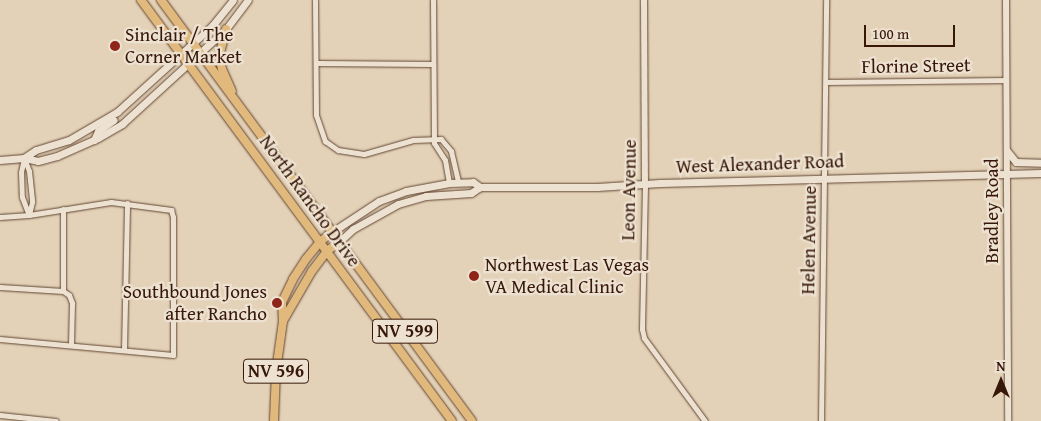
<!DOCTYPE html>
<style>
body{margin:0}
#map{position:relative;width:1041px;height:421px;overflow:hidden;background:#e4d2b8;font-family:"Gentium Book Plus",serif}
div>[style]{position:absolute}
.roads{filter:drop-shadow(0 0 1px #624633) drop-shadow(0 0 1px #624633)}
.minor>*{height:5px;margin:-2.5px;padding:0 2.5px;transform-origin:2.5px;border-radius:2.5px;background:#ede2d1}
.tertiary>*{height:6px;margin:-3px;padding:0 3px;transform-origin:3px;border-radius:3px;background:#ede2d1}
.secondary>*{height:7px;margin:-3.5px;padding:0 3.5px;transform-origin:3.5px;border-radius:3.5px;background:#ede2d1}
.primary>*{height:8px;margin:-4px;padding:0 4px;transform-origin:4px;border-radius:4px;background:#e2b97c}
.dots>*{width:14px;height:14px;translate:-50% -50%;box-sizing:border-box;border:2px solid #ede2d1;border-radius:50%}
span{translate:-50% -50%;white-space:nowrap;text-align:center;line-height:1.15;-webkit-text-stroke:4.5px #ede2d1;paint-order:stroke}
.shield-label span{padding:1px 4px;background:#ede2d1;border:1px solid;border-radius:4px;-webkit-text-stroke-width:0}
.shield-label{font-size:18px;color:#371707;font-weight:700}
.poi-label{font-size:19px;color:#371707}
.left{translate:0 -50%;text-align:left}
.right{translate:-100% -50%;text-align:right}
.street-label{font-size:19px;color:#371707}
.north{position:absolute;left:976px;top:356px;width:50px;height:50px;-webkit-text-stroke:4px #ede2d1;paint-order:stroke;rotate:0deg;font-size:14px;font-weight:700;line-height:20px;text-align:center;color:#371707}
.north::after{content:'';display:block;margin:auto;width:18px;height:22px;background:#371707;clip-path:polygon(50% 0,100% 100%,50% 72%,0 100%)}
.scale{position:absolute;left:864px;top:25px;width:91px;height:22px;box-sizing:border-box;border:2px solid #371707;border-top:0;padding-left:6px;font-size:15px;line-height:18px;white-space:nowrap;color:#371707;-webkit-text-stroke:4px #ede2d1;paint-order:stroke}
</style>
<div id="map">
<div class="roads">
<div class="minor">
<div style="left:315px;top:0;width:115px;rotate:89.5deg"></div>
<div style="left:316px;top:115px;width:28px;rotate:71deg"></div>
<div style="left:325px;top:141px;width:16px;rotate:35deg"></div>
<div style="left:338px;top:150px;width:26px;rotate:9deg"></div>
<div style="left:364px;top:154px;width:51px;rotate:-15.9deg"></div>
<div style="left:413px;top:140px;width:28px;rotate:-2deg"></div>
<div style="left:441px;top:139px;width:16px;rotate:50deg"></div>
<div style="left:451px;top:151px;width:32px;rotate:77deg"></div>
<div style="left:433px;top:0;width:143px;rotate:89.6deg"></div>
<div style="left:434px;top:143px;width:20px;rotate:57deg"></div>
<div style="left:445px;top:160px;width:23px;rotate:80deg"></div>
<div style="left:316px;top:63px;width:117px;rotate:0.5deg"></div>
<div style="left:827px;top:82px;width:179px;rotate:-0.6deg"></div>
<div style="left:24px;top:158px;width:14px;rotate:102deg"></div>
<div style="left:21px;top:172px;width:25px;rotate:88deg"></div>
<div style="left:22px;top:197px;width:19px;rotate:69deg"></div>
<div style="left:24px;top:158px;width:14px;rotate:69deg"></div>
<div style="left:29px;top:171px;width:31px;rotate:84deg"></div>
<div style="left:32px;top:202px;width:13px;rotate:103deg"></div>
<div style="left:645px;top:185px;width:144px;rotate:91.2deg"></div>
<div style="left:642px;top:329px;width:9px;rotate:77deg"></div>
<div style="left:644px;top:338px;width:103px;rotate:53.7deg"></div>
<div style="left:63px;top:209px;width:82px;rotate:90deg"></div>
<div style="left:63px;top:291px;width:7px;rotate:34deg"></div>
<div style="left:69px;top:295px;width:9px;rotate:69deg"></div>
<div style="left:72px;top:303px;width:42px;rotate:91.4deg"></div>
<div style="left:0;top:217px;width:29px;rotate:-4deg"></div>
<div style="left:29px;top:215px;width:83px;rotate:-9deg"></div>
<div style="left:111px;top:202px;width:61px;rotate:7.6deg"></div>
<div style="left:171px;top:210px;width:7px;rotate:74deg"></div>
<div style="left:173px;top:217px;width:138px;rotate:90deg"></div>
<div style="left:173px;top:355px;width:174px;rotate:-174.7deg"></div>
<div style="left:0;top:287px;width:63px;rotate:3.6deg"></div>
<div style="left:124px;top:350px;width:147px;rotate:-88.8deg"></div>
<div style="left:0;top:415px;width:56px;rotate:6.1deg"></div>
<div style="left:821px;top:421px;width:421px;rotate:-89.3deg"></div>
</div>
<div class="tertiary">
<div style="left:644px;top:0;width:185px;rotate:89.7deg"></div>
<div style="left:1006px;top:0;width:421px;rotate:89.7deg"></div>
</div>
<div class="secondary">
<div style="left:94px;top:140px;width:10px;rotate:-66deg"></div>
<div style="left:98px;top:131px;width:19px;rotate:-35deg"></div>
<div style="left:1007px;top:151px;width:14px;rotate:51deg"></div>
<div style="left:1016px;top:162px;width:25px;rotate:2deg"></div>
<div style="left:24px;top:158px;width:14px;rotate:-34deg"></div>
<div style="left:36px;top:150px;width:34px;rotate:-17deg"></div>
<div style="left:69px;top:140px;width:56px;rotate:-30.3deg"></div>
<div style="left:117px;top:112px;width:128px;rotate:-42.2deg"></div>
<div style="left:212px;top:26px;width:33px;rotate:-51deg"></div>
<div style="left:0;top:160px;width:24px;rotate:-5deg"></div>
<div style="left:24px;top:158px;width:14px;rotate:12deg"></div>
<div style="left:38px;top:161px;width:20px;rotate:-15deg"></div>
<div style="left:57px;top:156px;width:45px;rotate:-23.7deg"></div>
<div style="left:98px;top:138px;width:28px;rotate:-30deg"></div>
<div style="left:122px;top:124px;width:141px;rotate:-42.4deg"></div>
<div style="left:226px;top:29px;width:36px;rotate:-53deg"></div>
<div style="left:332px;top:232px;width:56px;rotate:-33.4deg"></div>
<div style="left:379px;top:201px;width:29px;rotate:-20deg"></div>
<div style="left:406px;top:191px;width:44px;rotate:-10.5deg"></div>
<div style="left:449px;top:183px;width:24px;rotate:-2deg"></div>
<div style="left:473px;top:182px;width:9px;rotate:36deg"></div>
<div style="left:339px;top:242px;width:19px;rotate:-43deg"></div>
<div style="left:353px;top:229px;width:51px;rotate:-29.1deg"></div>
<div style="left:398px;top:204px;width:29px;rotate:-16deg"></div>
<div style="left:426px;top:196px;width:45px;rotate:-3.8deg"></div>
<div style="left:471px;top:193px;width:11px;rotate:-34deg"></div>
<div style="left:480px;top:187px;width:117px"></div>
<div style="left:597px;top:187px;width:63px;rotate:-3.6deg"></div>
<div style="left:660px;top:183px;width:381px;rotate:-1.5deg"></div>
</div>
<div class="primary">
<div style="left:141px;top:0;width:523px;rotate:53.55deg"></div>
<div style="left:161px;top:0;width:523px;rotate:53.55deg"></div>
<div style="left:226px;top:29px;width:29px;rotate:104deg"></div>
<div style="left:219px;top:57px;width:12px;rotate:76deg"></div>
<div style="left:222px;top:69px;width:24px;rotate:66deg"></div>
<div style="left:283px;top:321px;width:58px;rotate:-59.9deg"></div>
<div style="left:312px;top:271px;width:25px;rotate:-53deg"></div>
<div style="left:327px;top:251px;width:15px;rotate:-37deg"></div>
<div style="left:274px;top:421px;width:50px;rotate:-87.7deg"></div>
<div style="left:276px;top:371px;width:50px;rotate:-82deg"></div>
<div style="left:283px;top:321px;width:19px;rotate:-93deg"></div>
<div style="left:282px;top:302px;width:25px;rotate:-64deg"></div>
<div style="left:293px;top:279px;width:24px;rotate:-57deg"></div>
<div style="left:306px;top:259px;width:22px;rotate:-51deg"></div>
<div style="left:320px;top:242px;width:16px;rotate:-40deg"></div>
</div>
</div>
<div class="dots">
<div style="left:115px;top:46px;background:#8f2418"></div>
<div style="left:474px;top:276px;background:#8f2418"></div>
<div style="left:277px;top:303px;background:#8f2418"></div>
</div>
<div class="shield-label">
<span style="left:405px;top:331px">NV 599</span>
<span style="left:276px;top:371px">NV 596</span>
</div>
<div class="poi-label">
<span class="left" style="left:125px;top:46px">Sinclair / The<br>Corner Market</span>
<span class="left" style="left:485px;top:276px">Northwest Las Vegas<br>VA Medical Clinic</span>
<span class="right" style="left:267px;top:303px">Southbound Jones<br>after Rancho</span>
</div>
<div class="street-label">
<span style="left:916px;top:66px;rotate:-1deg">Florine Street</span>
<span style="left:760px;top:164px;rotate:-2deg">West Alexander Road</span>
<span style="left:629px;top:190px;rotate:-89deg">Leon Avenue</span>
<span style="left:310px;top:201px;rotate:54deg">North Rancho Drive</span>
<span style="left:992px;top:211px;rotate:-90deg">Bradley Road</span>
<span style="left:809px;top:240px;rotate:-89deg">Helen Avenue</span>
</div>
<div class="north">N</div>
<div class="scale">100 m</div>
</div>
